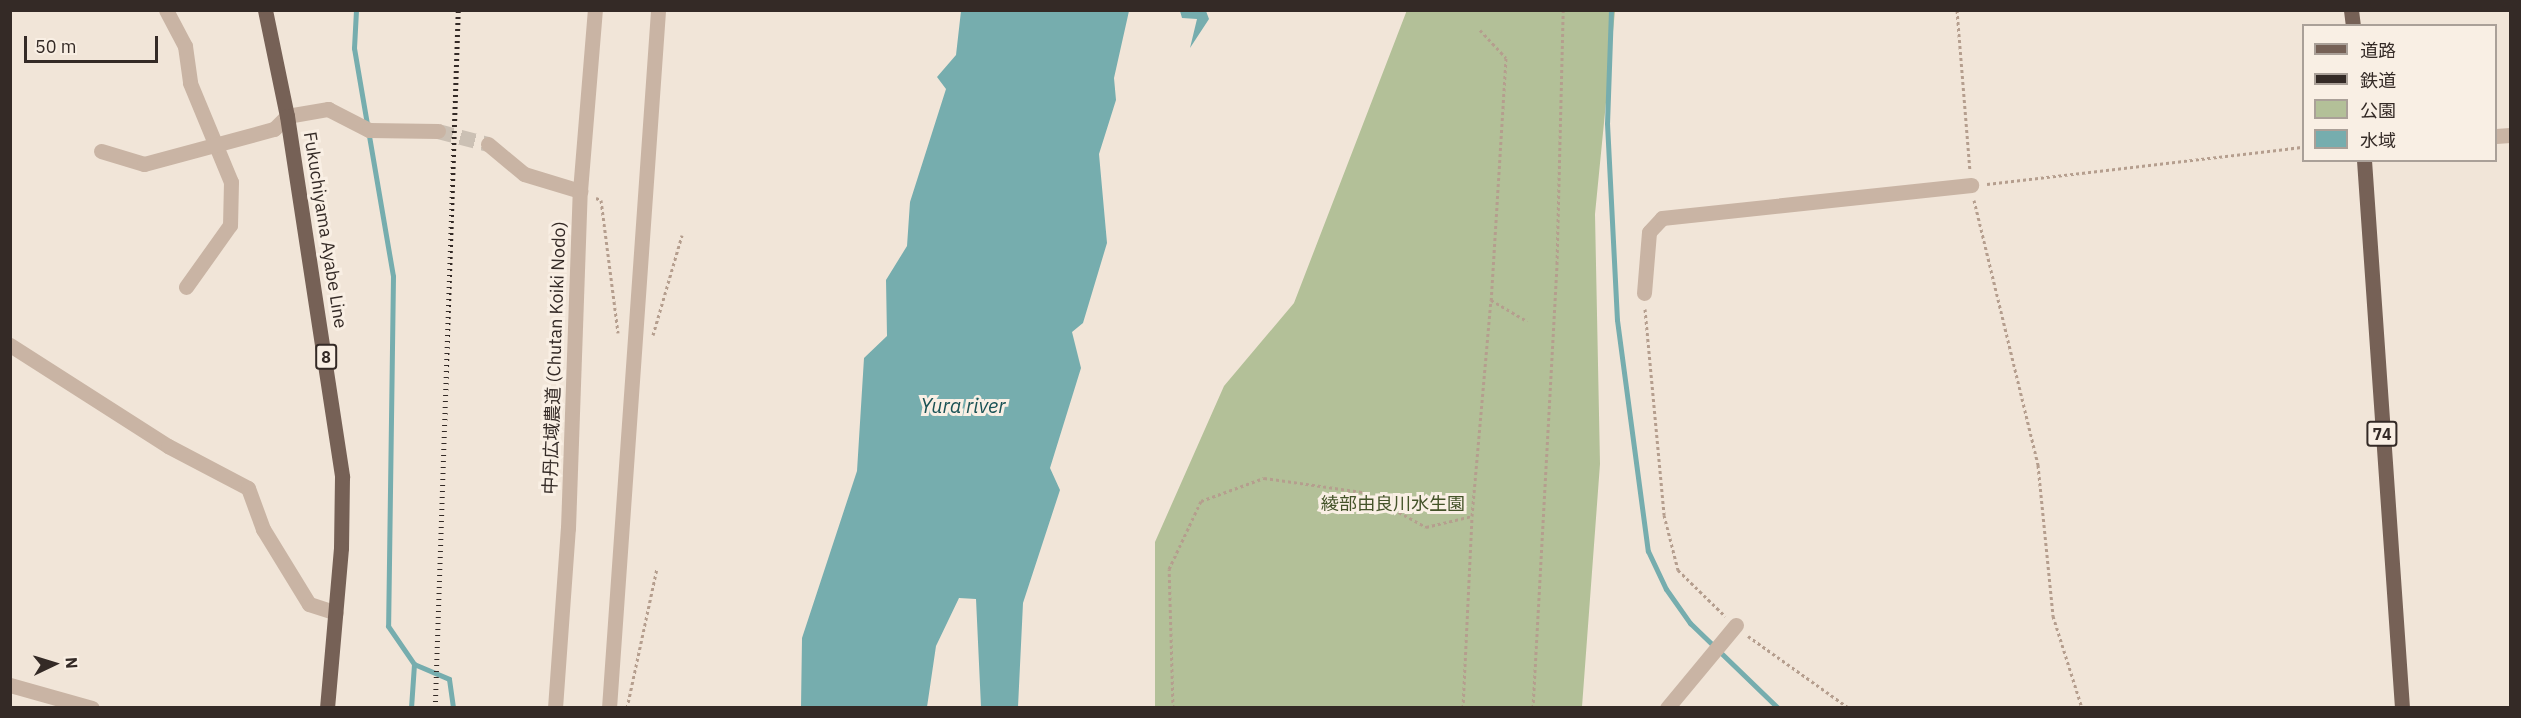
<!DOCTYPE html>
<meta charset="utf-8">
<style>
body{margin:0}
#map{position:relative;width:2521px;height:718px;overflow:hidden;background:#f1e5d8;font-family:"IBM Plex Sans","Noto Sans JP",sans-serif}
div>[style]{position:absolute}
.green>*{inset:0;background:#b3c098}
.water>*{inset:0;background:#76adae}
.stream>*{height:5px;margin:-2.5px;padding:0 2.5px;transform-origin:2.5px;border-radius:2.5px;background:#76adae}
.minor-tunnel>*{height:15px;margin-top:-7.5px;transform-origin:0;background:repeating-linear-gradient(90deg,#cbc0b4 0 15px,transparent 0 23px)}
.path>*{height:3px;margin-top:-1.5px;transform-origin:0;background:repeating-linear-gradient(90deg,#b59e8e 0 3px,transparent 0 6px)}
.minor>*{height:15px;margin:-7.5px;padding:0 7.5px;transform-origin:7.5px;border-radius:7.5px;background:#c9b4a4}
.tertiary>*{height:15px;margin:-7.5px;padding:0 7.5px;transform-origin:7.5px;border-radius:7.5px;background:#c9b4a4}
.primary>*{height:15px;margin:-7.5px;padding:0 7.5px;transform-origin:7.5px;border-radius:7.5px;background:#766156}
.rail>*{height:4.5px;margin-top:-2.25px;transform-origin:0;background:repeating-linear-gradient(90deg,#342a26 0 1.5px,transparent 0 6px)}
span{translate:-50% -50%;white-space:nowrap;text-align:center;line-height:1.15;-webkit-text-stroke:6px #f9efe4;paint-order:stroke}
.shield-label span{padding:2px 4px;background:#f9efe4;border:2px solid;border-radius:4px;-webkit-text-stroke-width:0}
.shield-label{font-size:16px;color:#342a26;font-weight:700}
.street-label{font-size:18px;color:#342a26}
.park-label{font-size:18px;color:#445329}
.water-label{font-size:20px;color:#1b5356;font-style:italic}
.frame{position:absolute;inset:0;border:12px solid #342a26;pointer-events:none}
.legend{position:absolute;left:2302px;top:24px;width:195px;height:138px;box-sizing:border-box;background:#f9efe4;border:2px solid #aaa098;margin:0;padding:8px 10px;list-style:none;font-size:18px;color:#342a26}
.legend li{display:flex;align-items:center;gap:12px;height:30px}
.legend b{width:30px;border:2px solid #aaa098}
.north{position:absolute;left:24px;top:634px;width:60px;height:60px;-webkit-text-stroke:4px #f9efe4;paint-order:stroke;rotate:86deg;font-size:16px;font-weight:700;line-height:24px;text-align:center;color:#342a26}
.north::after{content:'';display:block;margin:auto;width:21px;height:27px;background:#342a26;clip-path:polygon(50% 0,100% 100%,50% 72%,0 100%)}
.scale{position:absolute;left:24px;top:36px;width:134px;height:27px;box-sizing:border-box;border:3px solid #342a26;border-top:0;padding-left:8px;font-size:18px;line-height:21px;white-space:nowrap;color:#342a26;-webkit-text-stroke:4px #f9efe4;paint-order:stroke}
</style>
<div id="map">
<div class="green">
<div style="clip-path:polygon(1407px 10px,1615px 11px,1595px 214px,1600px 464px,1582px 707px,1155px 707px,1155px 542px,1224px 386px,1294px 303px)"></div>
</div>
<div class="water">
<div style="clip-path:polygon(961px 11px,1129px 11px,1114px 78px,1116px 100px,1099px 154px,1107px 243px,1083px 323px,1072px 332px,1081px 368px,1050px 468px,1060px 490px,1023px 603px,1018px 707px,981px 707px,976px 599px,959px 598px,936px 646px,927px 707px,801px 707px,802px 638px,857px 471px,864px 358px,887px 336px,886px 280px,907px 246px,910px 202px,946px 89px,937px 77px,956px 55px)"></div>
<div style="clip-path:polygon(1180px 11px,1206px 11px,1209px 19px,1190px 48px,1197px 19px,1182px 18px)"></div>
</div>
<div class="stream">
<div style="left:356px;top:10px;width:38px;rotate:93deg"></div>
<div style="left:354px;top:48px;width:231px;rotate:80.3deg"></div>
<div style="left:393px;top:276px;width:350px;rotate:90.8deg"></div>
<div style="left:388px;top:626px;width:46px;rotate:55.6deg"></div>
<div style="left:414px;top:664px;width:38px;rotate:23deg"></div>
<div style="left:449px;top:679px;width:29px;rotate:82deg"></div>
<div style="left:1611px;top:10px;width:113px;rotate:92deg"></div>
<div style="left:1607px;top:123px;width:197px;rotate:87.1deg"></div>
<div style="left:1617px;top:320px;width:233px;rotate:82.4deg"></div>
<div style="left:1648px;top:551px;width:42px;rotate:64.7deg"></div>
<div style="left:1666px;top:589px;width:42px;rotate:54.8deg"></div>
<div style="left:1690px;top:623px;width:122px;rotate:44deg"></div>
<div style="left:411px;top:708px;width:44px;rotate:-86.1deg"></div>
</div>
<div class="minor-tunnel">
<div style="left:438px;top:131px;width:52px;rotate:14.6deg"></div>
</div>
<div class="path">
<div style="left:1957px;top:10px;width:161px;rotate:85.4deg"></div>
<div style="left:1480px;top:30px;width:38px;rotate:47deg"></div>
<div style="left:1506px;top:58px;width:242px;rotate:93.5deg"></div>
<div style="left:1987px;top:184px;width:319px;rotate:-6.7deg"></div>
<div style="left:596px;top:198px;width:5px;rotate:22deg"></div>
<div style="left:601px;top:200px;width:134px;rotate:82.7deg"></div>
<div style="left:1974px;top:200px;width:273px;rotate:76.4deg"></div>
<div style="left:2038px;top:465px;width:152px;rotate:84.3deg"></div>
<div style="left:2053px;top:616px;width:96px;rotate:72.5deg"></div>
<div style="left:1645px;top:309px;width:207px;rotate:84.7deg"></div>
<div style="left:1664px;top:515px;width:57px;rotate:75.7deg"></div>
<div style="left:1678px;top:570px;width:66px;rotate:44.4deg"></div>
<div style="left:653px;top:335px;width:104px;rotate:-73.8deg"></div>
<div style="left:1748px;top:636px;width:124px;rotate:35.5deg"></div>
<div style="left:627px;top:708px;width:143px;rotate:-77.9deg"></div>
<div style="left:1173px;top:708px;width:139px;rotate:-91.6deg"></div>
<div style="left:1169px;top:569px;width:75px;rotate:-64.8deg"></div>
<div style="left:1201px;top:501px;width:67px;rotate:-20.1deg"></div>
<div style="left:1264px;top:478px;width:99px;rotate:8.1deg"></div>
<div style="left:1362px;top:492px;width:73px;rotate:28.7deg"></div>
<div style="left:1426px;top:527px;width:47px;rotate:-13.4deg"></div>
<div style="left:1463px;top:708px;width:192px;rotate:-87.3deg"></div>
<div style="left:1472px;top:516px;width:217px;rotate:-85deg"></div>
<div style="left:1491px;top:300px;width:42px;rotate:30.3deg"></div>
<div style="left:1533px;top:708px;width:445px;rotate:-86.9deg"></div>
<div style="left:1557px;top:264px;width:254px;rotate:-88.6deg"></div>
</div>
<div class="minor">
<div style="left:166px;top:10px;width:41px;rotate:62.2deg"></div>
<div style="left:185px;top:46px;width:37px;rotate:82deg"></div>
<div style="left:190px;top:83px;width:107px;rotate:67.5deg"></div>
<div style="left:231px;top:182px;width:43px;rotate:91.3deg"></div>
<div style="left:230px;top:225px;width:76px;rotate:125.4deg"></div>
<div style="left:2496px;top:136px;width:14px;rotate:-4deg"></div>
<div style="left:488px;top:144px;width:47px;rotate:39.8deg"></div>
<div style="left:524px;top:174px;width:59px;rotate:16.9deg"></div>
<div style="left:101px;top:151px;width:45px;rotate:16.8deg"></div>
<div style="left:144px;top:164px;width:135px;rotate:-15.1deg"></div>
<div style="left:274px;top:129px;width:18px;rotate:-45deg"></div>
<div style="left:287px;top:116px;width:42px;rotate:-9.7deg"></div>
<div style="left:328px;top:109px;width:46px;rotate:27.1deg"></div>
<div style="left:369px;top:130px;width:69px;rotate:0.8deg"></div>
<div style="left:1644px;top:293px;width:61px;rotate:-85.3deg"></div>
<div style="left:1649px;top:232px;width:19px;rotate:-47deg"></div>
<div style="left:1662px;top:218px;width:311px;rotate:-6.1deg"></div>
<div style="left:10px;top:345px;width:188px;rotate:32.6deg"></div>
<div style="left:168px;top:446px;width:90px;rotate:27.7deg"></div>
<div style="left:248px;top:488px;width:44px;rotate:69.9deg"></div>
<div style="left:263px;top:529px;width:88px;rotate:58.5deg"></div>
<div style="left:309px;top:604px;width:28px;rotate:18deg"></div>
<div style="left:10px;top:685px;width:85px;rotate:15.7deg"></div>
<div style="left:609px;top:708px;width:700px;rotate:-85.98deg"></div>
<div style="left:1667px;top:708px;width:108px;rotate:-50.3deg"></div>
</div>
<div class="tertiary">
<div style="left:555px;top:708px;width:180px;rotate:-85.9deg"></div>
<div style="left:568px;top:528px;width:337px;rotate:-88deg"></div>
<div style="left:580px;top:191px;width:182px;rotate:-85.3deg"></div>
</div>
<div class="primary">
<div style="left:265px;top:10px;width:108px;rotate:78.3deg"></div>
<div style="left:287px;top:116px;width:365px;rotate:81.3deg"></div>
<div style="left:342px;top:477px;width:71px;rotate:90.8deg"></div>
<div style="left:341px;top:548px;width:161px;rotate:95deg"></div>
<div style="left:2351px;top:10px;width:16px;rotate:83deg"></div>
<div style="left:2364px;top:160px;width:549px;rotate:86.03deg"></div>
</div>
<div class="rail">
<div style="left:435px;top:708px;width:698px;rotate:-88.11deg"></div>
</div>
<div class="shield-label">
<span style="left:326px;top:357px">8</span>
<span style="left:2382px;top:434px">74</span>
</div>
<div class="street-label">
<span style="left:325px;top:230px;rotate:81deg">Fukuchiyama Ayabe Line</span>
<span style="left:555px;top:358px;rotate:-88deg">中丹広域農道 (Chutan Koiki Nodo)</span>
</div>
<div class="park-label">
<span style="left:1393px;top:504px">綾部由良川水生園</span>
</div>
<div class="water-label">
<span style="left:963px;top:405px">Yura river</span>
</div>
<div class="frame"></div>
<ul class="legend">
<li><b style="height:8px;background:#766156"></b>道路</li>
<li><b style="height:8px;background:#342a26"></b>鉄道</li>
<li><b style="height:16px;background:#b3c098"></b>公園</li>
<li><b style="height:16px;background:#76adae"></b>水域</li>
</ul>
<div class="north">N</div>
<div class="scale">50 m</div>
</div>
